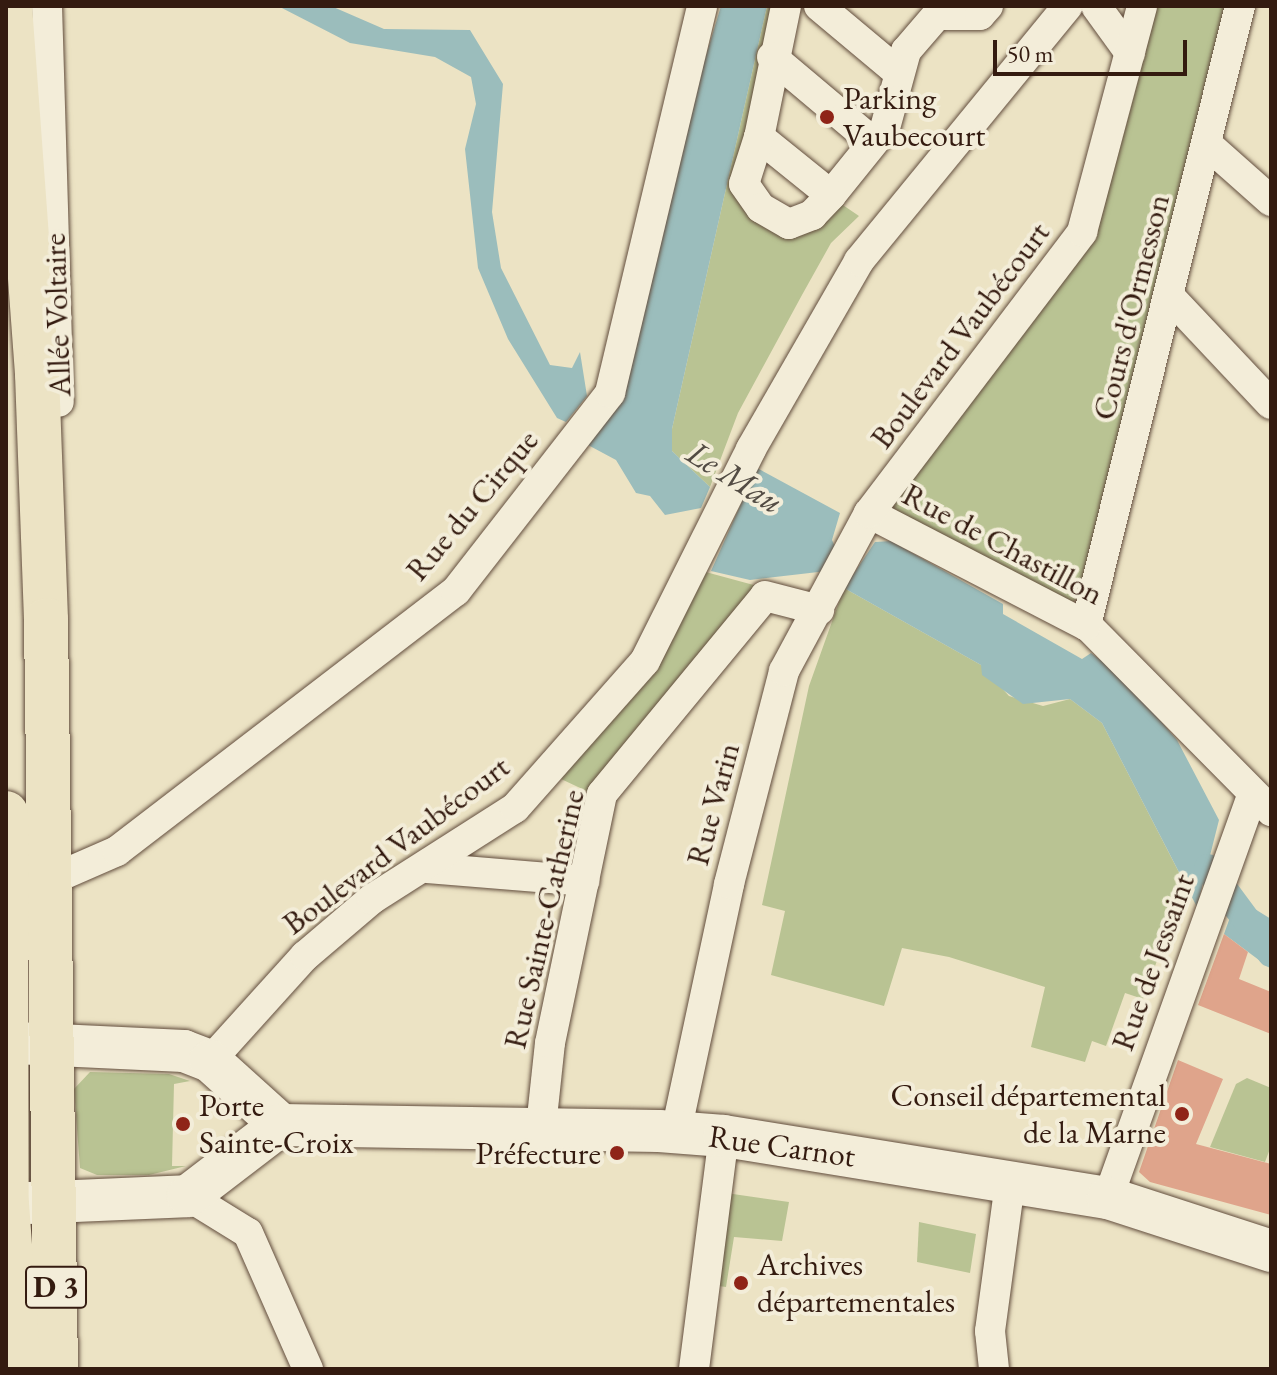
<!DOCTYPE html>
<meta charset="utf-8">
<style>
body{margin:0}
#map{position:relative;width:1277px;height:1375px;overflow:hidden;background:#ece3c4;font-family:"EB Garamond",serif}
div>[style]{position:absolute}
.green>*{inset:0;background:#b9c393}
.water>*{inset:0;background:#9bbdbc}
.canal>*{height:28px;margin:-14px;padding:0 14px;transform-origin:14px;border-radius:14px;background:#9bbdbc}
.building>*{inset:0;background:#dfa48b}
.roads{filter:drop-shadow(0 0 2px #624d3d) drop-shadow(0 0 2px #624d3d)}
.street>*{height:30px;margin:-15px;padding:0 15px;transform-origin:15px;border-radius:15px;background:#f3edd9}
.secondary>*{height:42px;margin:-21px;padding:0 21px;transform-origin:21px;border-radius:21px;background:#f3edd9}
.primary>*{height:44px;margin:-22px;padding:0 22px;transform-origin:22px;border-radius:22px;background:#ece3c4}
.dots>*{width:22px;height:22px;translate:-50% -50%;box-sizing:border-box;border:4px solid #f3edd9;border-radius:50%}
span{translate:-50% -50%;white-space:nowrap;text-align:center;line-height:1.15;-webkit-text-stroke:8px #f3edd9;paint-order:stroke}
.shield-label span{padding:2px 6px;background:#f3edd9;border:2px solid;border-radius:6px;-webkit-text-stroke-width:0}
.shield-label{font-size:30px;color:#341b10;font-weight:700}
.poi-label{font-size:32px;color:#341b10}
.left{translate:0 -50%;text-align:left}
.right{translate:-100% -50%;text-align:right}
.street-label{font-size:32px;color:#341b10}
.water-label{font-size:34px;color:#534c44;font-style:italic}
.frame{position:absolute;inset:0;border:8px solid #341b10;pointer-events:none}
.scale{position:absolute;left:993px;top:40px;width:194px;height:36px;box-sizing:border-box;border:4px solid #341b10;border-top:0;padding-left:10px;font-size:24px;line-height:28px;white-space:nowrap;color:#341b10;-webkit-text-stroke:6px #f3edd9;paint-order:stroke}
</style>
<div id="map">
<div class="green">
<div style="clip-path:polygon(767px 6px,779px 6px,752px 137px,761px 214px,834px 199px,859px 216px,831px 243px,802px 295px,738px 413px,710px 487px,672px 451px,672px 429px)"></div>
<div style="clip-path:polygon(1142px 6px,1234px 6px,1078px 599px,1069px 603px,884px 507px,1082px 232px)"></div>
<div style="clip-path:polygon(702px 571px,761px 587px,593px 794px,561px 779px,609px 722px)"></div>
<div style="clip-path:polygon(844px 588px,981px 665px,1009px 696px,1043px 706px,1070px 699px,1102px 723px,1185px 884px,1143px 999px,1125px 993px,1106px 1046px,1092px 1041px,1085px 1062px,1031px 1047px,1045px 987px,949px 957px,902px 948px,884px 1006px,771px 975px,785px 911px,762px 905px,809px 686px)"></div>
<div style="clip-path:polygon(90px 1072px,169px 1074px,190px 1081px,174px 1084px,172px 1166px,186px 1166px,149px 1175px,97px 1175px,80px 1168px,74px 1089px)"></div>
<div style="clip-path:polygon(1247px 1078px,1271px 1088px,1271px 1146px,1265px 1162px,1210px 1147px,1236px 1084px)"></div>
<div style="clip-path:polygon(726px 1193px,789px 1202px,782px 1241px,734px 1237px,726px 1287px,711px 1285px)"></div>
<div style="clip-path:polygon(919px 1222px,976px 1234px,970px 1273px,917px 1262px)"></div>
</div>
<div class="water">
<div style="clip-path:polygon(278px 6px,331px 6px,384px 29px,470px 30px,503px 84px,492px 212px,501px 268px,550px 365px,572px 368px,580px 352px,587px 396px,566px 422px,557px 418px,508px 339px,478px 268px,465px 149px,476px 104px,471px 77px,435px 57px,350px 43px)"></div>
<div style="clip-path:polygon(721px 6px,767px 6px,672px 429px,672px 451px,710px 487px,701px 508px,665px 515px,650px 496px,636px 493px,616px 460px,588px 445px)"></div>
<div style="clip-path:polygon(757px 468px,840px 513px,832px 540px,837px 551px,827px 571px,750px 580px,711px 571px)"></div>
<div style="clip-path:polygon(891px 541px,1003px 604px,1003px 614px,1082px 659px,1091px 653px,1122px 676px,1177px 740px,1219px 820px,1197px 907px,1102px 723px,1070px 699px,1023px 704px,982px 675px,981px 665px,844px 588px,875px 542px)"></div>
<div style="clip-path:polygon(1237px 898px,1271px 919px,1271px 969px,1224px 934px)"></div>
</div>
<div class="canal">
<div style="left:1208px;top:868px;width:106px;rotate:53.5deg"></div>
</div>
<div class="building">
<div style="clip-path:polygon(1224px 934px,1248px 952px,1239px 979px,1271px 992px,1271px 1034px,1198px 1005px)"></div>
<div style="clip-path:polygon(1178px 1060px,1223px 1079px,1196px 1144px,1271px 1164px,1271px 1215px,1150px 1182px,1139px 1172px)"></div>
</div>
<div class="roads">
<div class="street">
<div style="left:47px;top:6px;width:396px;rotate:88.3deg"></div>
<div style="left:786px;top:6px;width:134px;rotate:101.6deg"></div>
<div style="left:759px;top:137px;width:92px;rotate:38.9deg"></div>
<div style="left:831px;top:195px;width:86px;rotate:-51.1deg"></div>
<div style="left:885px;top:128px;width:80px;rotate:-74.7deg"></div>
<div style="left:906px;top:51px;width:48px;rotate:-49.3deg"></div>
<div style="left:937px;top:15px;width:43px"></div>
<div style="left:980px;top:15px;width:12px;rotate:-48deg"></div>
<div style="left:819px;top:6px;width:104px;rotate:39.9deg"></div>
<div style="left:1096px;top:6px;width:58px;rotate:54.1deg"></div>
<div style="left:772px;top:57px;width:132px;rotate:40.1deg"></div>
<div style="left:759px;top:137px;width:49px;rotate:107.7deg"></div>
<div style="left:744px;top:184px;width:29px;rotate:55deg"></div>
<div style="left:761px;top:208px;width:32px;rotate:30deg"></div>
<div style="left:789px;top:224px;width:25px;rotate:-21deg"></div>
<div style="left:812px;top:215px;width:28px;rotate:-46deg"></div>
<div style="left:1209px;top:146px;width:83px;rotate:41.6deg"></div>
<div style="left:1170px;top:297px;width:147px;rotate:46.7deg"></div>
<div style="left:869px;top:513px;width:248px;rotate:27.4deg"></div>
<div style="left:1089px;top:627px;width:259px;rotate:45.3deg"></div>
<div style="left:1086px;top:625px;width:638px;rotate:-76.03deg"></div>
<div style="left:427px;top:868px;width:158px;rotate:4.7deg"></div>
<div style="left:53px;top:879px;width:70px;rotate:-23.6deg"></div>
<div style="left:117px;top:851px;width:427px;rotate:-37.5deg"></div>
<div style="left:456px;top:591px;width:251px;rotate:-52.1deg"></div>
<div style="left:610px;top:393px;width:398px;rotate:-76.6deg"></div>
<div style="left:210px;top:1061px;width:142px;rotate:-47.9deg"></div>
<div style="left:305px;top:956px;width:88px;rotate:-40.4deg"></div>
<div style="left:372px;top:899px;width:169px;rotate:-32.5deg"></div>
<div style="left:515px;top:808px;width:196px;rotate:-48.5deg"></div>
<div style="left:645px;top:661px;width:237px;rotate:-63.4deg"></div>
<div style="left:751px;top:449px;width:217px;rotate:-60.1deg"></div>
<div style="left:859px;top:261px;width:330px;rotate:-50.7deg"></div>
<div style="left:541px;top:1127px;width:84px;rotate:-83.9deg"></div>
<div style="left:550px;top:1043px;width:254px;rotate:-78.2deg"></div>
<div style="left:602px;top:794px;width:256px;rotate:-50.5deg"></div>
<div style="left:765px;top:596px;width:56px;rotate:14.5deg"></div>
<div style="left:676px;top:1132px;width:254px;rotate:-77.9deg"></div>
<div style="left:729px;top:884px;width:220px;rotate:-75.5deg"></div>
<div style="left:784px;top:671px;width:179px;rotate:-61.7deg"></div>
<div style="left:869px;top:513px;width:353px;rotate:-52.8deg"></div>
<div style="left:1082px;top:232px;width:234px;rotate:-75.1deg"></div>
<div style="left:188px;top:1196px;width:70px;rotate:31.7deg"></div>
<div style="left:248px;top:1233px;width:149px;rotate:66.2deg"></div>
<div style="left:1108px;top:1198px;width:427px;rotate:-70.3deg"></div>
<div style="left:694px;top:1369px;width:235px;rotate:-82.7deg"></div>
<div style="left:994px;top:1369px;width:38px;rotate:-96deg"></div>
<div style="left:990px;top:1331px;width:149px;rotate:-82.3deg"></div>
</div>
<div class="secondary">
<div style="left:15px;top:1043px;width:169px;rotate:2.7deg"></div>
<div style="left:184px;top:1051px;width:28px;rotate:21deg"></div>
<div style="left:210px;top:1061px;width:96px;rotate:42deg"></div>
<div style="left:6px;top:1204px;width:182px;rotate:-2.5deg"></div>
<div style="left:188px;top:1196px;width:117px;rotate:-37.4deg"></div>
<div style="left:281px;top:1125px;width:378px;rotate:0.9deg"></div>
<div style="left:659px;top:1131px;width:65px;rotate:4.4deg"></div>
<div style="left:724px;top:1136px;width:389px;rotate:9.2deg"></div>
<div style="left:1108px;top:1198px;width:171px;rotate:18deg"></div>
</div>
<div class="primary">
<div style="left:10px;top:6px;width:369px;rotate:85.8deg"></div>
<div style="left:37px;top:374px;width:246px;rotate:87.9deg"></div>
<div style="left:46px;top:620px;width:749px;rotate:89.24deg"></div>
<div style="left:6px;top:813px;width:391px;rotate:89.9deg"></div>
<div style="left:7px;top:1204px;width:165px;rotate:85.8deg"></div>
</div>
</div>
<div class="dots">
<div style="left:827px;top:117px;background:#8f2418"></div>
<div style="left:1182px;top:1114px;background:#8f2418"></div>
<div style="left:183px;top:1124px;background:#8f2418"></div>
<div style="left:617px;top:1153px;background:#8f2418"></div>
<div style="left:741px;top:1283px;background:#8f2418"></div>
</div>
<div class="shield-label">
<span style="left:56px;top:1287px">D 3</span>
</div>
<div class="poi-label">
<span class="left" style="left:843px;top:117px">Parking<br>Vaubecourt</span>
<span class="right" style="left:1166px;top:1114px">Conseil départemental<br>de la Marne</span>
<span class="left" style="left:199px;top:1124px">Porte<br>Sainte-Croix</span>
<span class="right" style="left:601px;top:1153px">Préfecture</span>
<span class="left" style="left:757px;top:1283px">Archives<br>départementales</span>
</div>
<div class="street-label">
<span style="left:1131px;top:307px;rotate:-76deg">Cours d'Ormesson</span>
<span style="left:57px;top:315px;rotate:-92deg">Allée Voltaire</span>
<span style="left:960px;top:335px;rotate:-53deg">Boulevard Vaubécourt</span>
<span style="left:472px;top:505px;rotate:-50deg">Rue du Cirque</span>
<span style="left:1003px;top:544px;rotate:28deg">Rue de Chastillon</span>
<span style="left:713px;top:804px;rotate:-75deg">Rue Varin</span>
<span style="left:396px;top:845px;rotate:-37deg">Boulevard Vaubécourt</span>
<span style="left:544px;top:919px;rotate:-77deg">Rue Sainte-Catherine</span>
<span style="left:1153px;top:962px;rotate:-70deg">Rue de Jessaint</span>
<span style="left:782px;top:1146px;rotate:8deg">Rue Carnot</span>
</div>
<div class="water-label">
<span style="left:735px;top:477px;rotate:32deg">Le Mau</span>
</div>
<div class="frame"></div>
<div class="scale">50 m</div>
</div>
